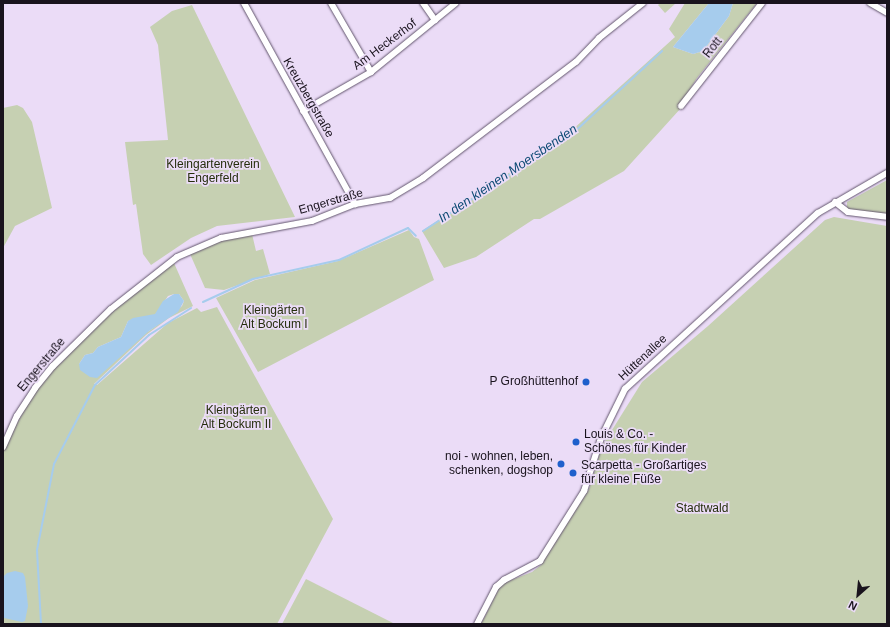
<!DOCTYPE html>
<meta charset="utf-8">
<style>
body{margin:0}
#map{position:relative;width:890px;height:627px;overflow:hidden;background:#ebdcf7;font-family:Arial,sans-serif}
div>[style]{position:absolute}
.green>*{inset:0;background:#c6d0b2}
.water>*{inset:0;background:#a6cced}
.stream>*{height:2px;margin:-1px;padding:0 1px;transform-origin:1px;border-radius:1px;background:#a6cced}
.roads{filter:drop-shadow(0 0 1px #62556d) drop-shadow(0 0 1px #62556d)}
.street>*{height:6px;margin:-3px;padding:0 3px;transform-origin:3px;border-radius:3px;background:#fff}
.dots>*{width:11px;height:11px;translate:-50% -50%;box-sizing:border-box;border:2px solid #ebdcf7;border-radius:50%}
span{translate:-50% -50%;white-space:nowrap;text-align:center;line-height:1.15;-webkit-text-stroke:3.5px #ebdcf7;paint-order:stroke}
.street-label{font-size:12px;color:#19131d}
.park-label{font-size:12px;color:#252e0c}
.poi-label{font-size:12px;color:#19131d}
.right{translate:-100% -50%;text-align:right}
.left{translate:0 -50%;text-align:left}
.water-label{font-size:13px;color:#0c4a74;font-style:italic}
.frame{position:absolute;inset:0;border:4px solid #19131d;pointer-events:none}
.north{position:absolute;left:838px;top:575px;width:40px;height:40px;-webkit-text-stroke:3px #ebdcf7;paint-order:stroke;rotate:207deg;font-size:11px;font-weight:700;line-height:16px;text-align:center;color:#19131d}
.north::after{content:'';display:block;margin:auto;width:14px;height:18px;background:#19131d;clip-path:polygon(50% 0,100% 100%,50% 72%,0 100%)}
</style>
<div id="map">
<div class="green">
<div style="clip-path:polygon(660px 3px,676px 3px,665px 13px,658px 5px)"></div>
<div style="clip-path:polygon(685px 3px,709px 3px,673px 47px,693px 54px,703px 51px,729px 16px,733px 3px,757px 3px,697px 78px,679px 107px,681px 108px,624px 171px,540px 219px,534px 219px,476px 257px,444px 268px,422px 231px,571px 131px,675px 37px,669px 29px)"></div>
<div style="clip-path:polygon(192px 5px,295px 217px,217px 226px,191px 238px,151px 265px,143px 254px,136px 204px,133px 205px,125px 142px,168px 140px,158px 45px,150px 27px,172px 11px)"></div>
<div style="clip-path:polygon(17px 105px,23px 108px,32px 122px,52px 208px,15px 226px,3px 248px,3px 108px)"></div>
<div style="clip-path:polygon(887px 180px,887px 215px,847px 209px,847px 202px)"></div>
<div style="clip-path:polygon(834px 217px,887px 226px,887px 624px,481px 624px,501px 584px,532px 572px,541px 565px,589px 489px,602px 446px,642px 382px,708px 326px,825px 220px)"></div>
<div style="clip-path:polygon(409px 230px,414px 237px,419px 239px,434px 280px,258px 372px,216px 298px,255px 280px,338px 261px)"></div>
<div style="clip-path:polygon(252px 234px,256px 251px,263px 249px,270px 274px,224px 290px,205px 288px,190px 254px,222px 240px)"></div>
<div style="clip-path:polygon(evenodd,174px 263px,193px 306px,169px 318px,146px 335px,94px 384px,97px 385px,168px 323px,197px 308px,201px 312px,217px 307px,333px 519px,277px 624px,3px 624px,3px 452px,8px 440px,35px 390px,57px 364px,61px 363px,94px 328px,153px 277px,174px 263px,174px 294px,179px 294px,184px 301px,182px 306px,171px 315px,149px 331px,79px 364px,85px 355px,93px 353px,98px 347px,121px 337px,128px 321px,155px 315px,168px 296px,174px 294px)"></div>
<div style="clip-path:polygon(306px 579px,395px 624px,282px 624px)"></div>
</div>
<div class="water">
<div style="clip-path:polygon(709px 3px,733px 3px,729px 16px,703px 51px,693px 54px,673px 47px)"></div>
<div style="clip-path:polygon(174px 294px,179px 294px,184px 301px,178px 312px,149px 331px,97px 378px,90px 377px,80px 370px,79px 364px,85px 355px,93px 353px,98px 347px,121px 337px,128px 321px,133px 318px,155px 314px,163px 301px)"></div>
<div style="clip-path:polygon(15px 571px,23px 573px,25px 577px,28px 606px,25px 621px,22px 622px,4px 618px,3px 614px,3px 577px,7px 573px)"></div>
</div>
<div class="stream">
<div style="left:423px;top:231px;width:176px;rotate:-33deg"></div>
<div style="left:571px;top:135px;width:124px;rotate:-42.7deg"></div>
<div style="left:203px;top:302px;width:55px;rotate:-24.7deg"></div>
<div style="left:253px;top:279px;width:88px;rotate:-12.5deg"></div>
<div style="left:339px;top:260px;width:76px;rotate:-24.9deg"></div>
<div style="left:408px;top:228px;width:11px;rotate:45deg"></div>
<div style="left:41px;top:624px;width:74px;rotate:-93.1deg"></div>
<div style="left:37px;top:550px;width:88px;rotate:-78.8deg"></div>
<div style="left:54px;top:464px;width:89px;rotate:-62.6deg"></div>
<div style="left:95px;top:385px;width:74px;rotate:-42.8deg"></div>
<div style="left:149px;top:335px;width:50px;rotate:-32.7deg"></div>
</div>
<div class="roads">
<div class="street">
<div style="left:244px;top:3px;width:230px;rotate:61.1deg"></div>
<div style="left:331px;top:3px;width:80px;rotate:59.9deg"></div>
<div style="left:423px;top:3px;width:21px;rotate:55deg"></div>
<div style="left:870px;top:3px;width:20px;rotate:30deg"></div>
<div style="left:681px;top:106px;width:131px;rotate:-51.8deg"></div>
<div style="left:303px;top:111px;width:78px;rotate:-29.8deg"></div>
<div style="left:371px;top:72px;width:109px;rotate:-39.1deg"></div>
<div style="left:835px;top:202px;width:16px;rotate:38deg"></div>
<div style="left:848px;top:212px;width:39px;rotate:7deg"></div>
<div style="left:3px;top:447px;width:34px;rotate:-66deg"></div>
<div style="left:17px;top:416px;width:33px;rotate:-57deg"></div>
<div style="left:35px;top:388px;width:28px;rotate:-51deg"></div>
<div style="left:53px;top:366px;width:81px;rotate:-44.5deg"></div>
<div style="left:111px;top:309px;width:84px;rotate:-38.2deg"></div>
<div style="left:177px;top:257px;width:48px;rotate:-23.4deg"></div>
<div style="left:221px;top:238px;width:93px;rotate:-10.6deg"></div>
<div style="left:312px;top:221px;width:46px;rotate:-21.6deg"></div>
<div style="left:355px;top:204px;width:36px;rotate:-10deg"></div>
<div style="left:390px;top:198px;width:39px;rotate:-31deg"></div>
<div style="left:423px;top:178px;width:192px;rotate:-37.2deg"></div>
<div style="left:576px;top:62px;width:33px;rotate:-46deg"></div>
<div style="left:599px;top:38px;width:56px;rotate:-38.5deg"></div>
<div style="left:477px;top:624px;width:42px;rotate:-62.8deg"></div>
<div style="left:496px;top:587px;width:11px;rotate:-41deg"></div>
<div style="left:504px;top:580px;width:41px;rotate:-27.8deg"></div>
<div style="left:540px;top:561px;width:83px;rotate:-57.8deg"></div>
<div style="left:584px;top:491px;width:56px;rotate:-72.2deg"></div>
<div style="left:601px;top:438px;width:55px;rotate:-63.9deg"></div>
<div style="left:625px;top:389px;width:261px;rotate:-42.4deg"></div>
<div style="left:818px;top:213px;width:80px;rotate:-30.1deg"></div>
</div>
</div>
<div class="dots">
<div style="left:586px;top:382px;background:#1f60cc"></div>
<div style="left:576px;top:442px;background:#1f60cc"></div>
<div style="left:561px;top:464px;background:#1f60cc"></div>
<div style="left:573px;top:473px;background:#1f60cc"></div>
</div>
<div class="street-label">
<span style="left:385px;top:45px;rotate:-37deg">Am Heckerhof</span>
<span style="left:713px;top:48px;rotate:-52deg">Rott</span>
<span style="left:308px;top:98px;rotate:60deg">Kreuzbergstraße</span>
<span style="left:331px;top:202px;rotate:-16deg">Engerstraße</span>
<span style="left:643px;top:358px;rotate:-43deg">Hüttenallee</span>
<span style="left:42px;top:365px;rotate:-50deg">Engerstraße</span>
</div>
<div class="park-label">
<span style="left:213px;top:172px">Kleingartenverein<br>Engerfeld</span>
<span style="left:274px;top:318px">Kleingärten<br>Alt Bockum I</span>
<span style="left:236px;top:418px">Kleingärten<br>Alt Bockum II</span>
<span style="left:702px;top:509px">Stadtwald</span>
</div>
<div class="poi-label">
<span class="right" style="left:578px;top:382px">P Großhüttenhof</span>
<span class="left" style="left:584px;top:442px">Louis &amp; Co. -<br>Schönes für Kinder</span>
<span class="right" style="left:553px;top:464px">noi - wohnen, leben,<br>schenken, dogshop</span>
<span class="left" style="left:581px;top:473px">Scarpetta - Großartiges<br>für kleine Füße</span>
</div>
<div class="water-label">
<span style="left:508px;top:174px;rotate:-34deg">In den kleinen Moersbenden</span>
</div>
<div class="frame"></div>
<div class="north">N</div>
</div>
